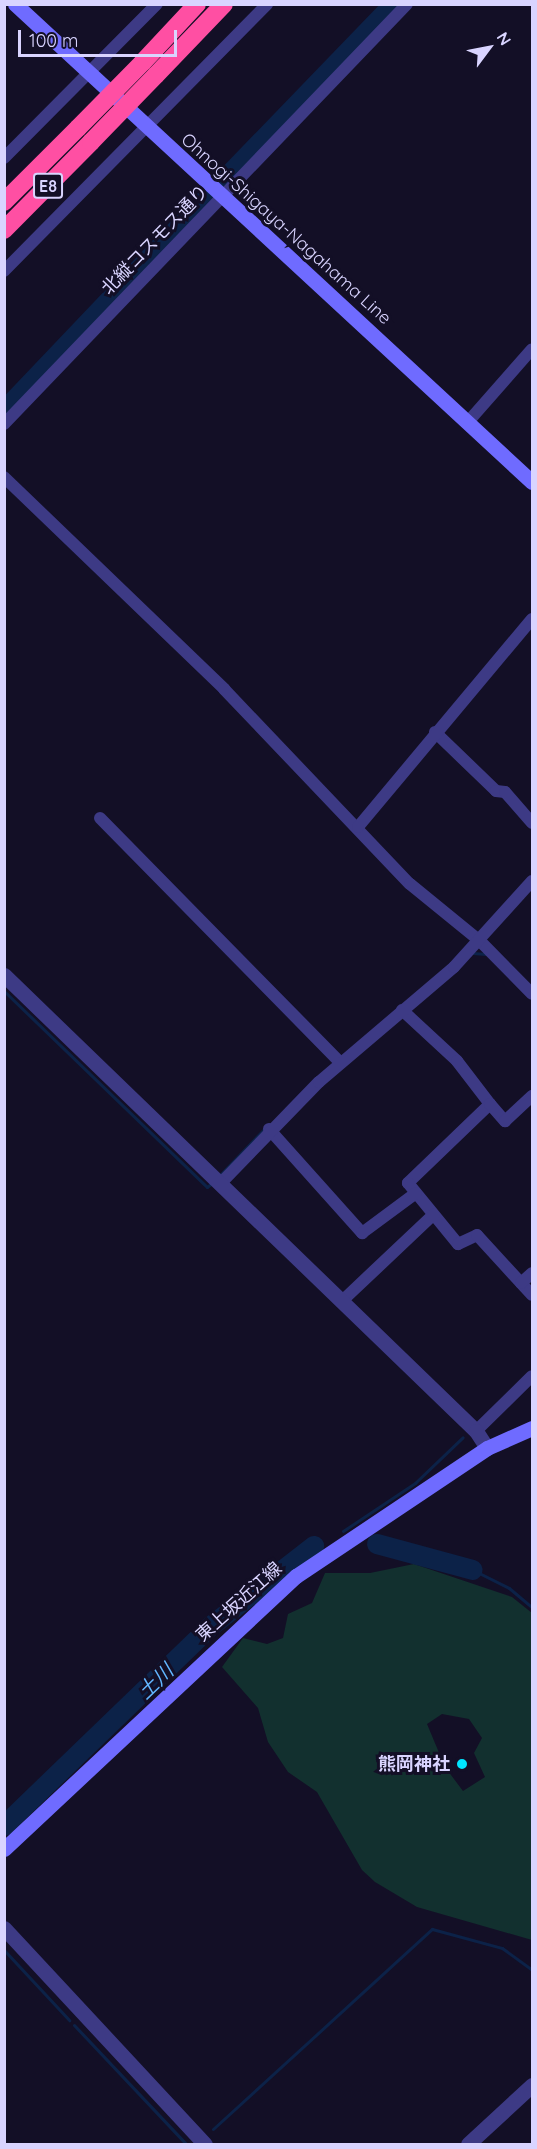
<!DOCTYPE html>
<meta charset="utf-8">
<style>
body{margin:0}
#map{position:relative;width:537px;height:2149px;overflow:hidden;background:#130f26;font-family:Quicksand,"Noto Sans JP",sans-serif}
div>[style]{position:absolute}
.green>*{inset:0;background:#12302f}
.stream>*{height:3px;margin:-1.5px;padding:0 1.5px;transform-origin:1.5px;border-radius:1.5px;background:#0c2248}
.river>*{height:20px;margin:-10px;padding:0 10px;transform-origin:10px;border-radius:10px;background:#0c2248}
.minor>*{height:12px;margin:-6px;padding:0 6px;transform-origin:6px;border-radius:6px;background:#3d3a85}
.tertiary>*{height:15px;margin:-7.5px;padding:0 7.5px;transform-origin:7.5px;border-radius:7.5px;background:#3d3a85}
.secondary>*{height:15px;margin:-7.5px;padding:0 7.5px;transform-origin:7.5px;border-radius:7.5px;background:#6f6bff}
.motorway>*{height:18px;margin:-9px;padding:0 9px;transform-origin:9px;border-radius:9px;background:#ff4fa3}
.motorway-bridge>*{height:18px;margin:-9px;padding:0 9px;transform-origin:9px;border-radius:9px;background:#ff4fa3}
.dots>*{width:16px;height:16px;translate:-50% -50%;box-sizing:border-box;border:3px solid #130f26;border-radius:50%}
span{translate:-50% -50%;white-space:nowrap;text-align:center;line-height:1.15;-webkit-text-stroke:6px #130f26;paint-order:stroke}
.shield-label span{padding:2px 4px;background:#130f26;border:2px solid;border-radius:4px;-webkit-text-stroke-width:0}
.shield-label{font-size:16px;color:#d9d4ff;font-weight:700}
.street-label{font-size:18px;color:#d9d4ff}
.poi-label{font-size:18px;color:#d9d4ff;font-weight:700}
.right{translate:-100% -50%;text-align:right}
.water-label{font-size:20px;color:#62b6ff;font-style:italic}
.frame{position:absolute;inset:0;border:6px solid #d9d4ff;pointer-events:none}
.north{position:absolute;left:459px;top:18px;width:60px;height:60px;-webkit-text-stroke:4px #130f26;paint-order:stroke;rotate:58deg;font-size:16px;font-weight:700;line-height:24px;text-align:center;color:#d9d4ff}
.north::after{content:'';display:block;margin:auto;width:21px;height:27px;background:#d9d4ff;clip-path:polygon(50% 0,100% 100%,50% 72%,0 100%)}
.scale{position:absolute;left:18px;top:30px;width:159px;height:27px;box-sizing:border-box;border:3px solid #d9d4ff;border-top:0;padding-left:8px;font-size:18px;line-height:21px;white-space:nowrap;color:#d9d4ff;-webkit-text-stroke:4px #130f26;paint-order:stroke}
</style>
<div id="map">
<div class="green">
<div style="clip-path:polygon(evenodd,414px 1564px,512px 1597px,532px 1613px,532px 1940px,417px 1907px,375px 1882px,362px 1870px,317px 1792px,288px 1772px,268px 1742px,258px 1708px,222px 1667px,243px 1638px,267px 1644px,283px 1638px,288px 1614px,312px 1603px,325px 1573px,370px 1573px,414px 1564px,442px 1714px,469px 1719px,482px 1738px,474px 1753px,485px 1777px,463px 1791px,445px 1767px,427px 1724px,442px 1714px)"></div>
</div>
<div class="stream">
<div style="left:473px;top:953px;width:13px;rotate:4deg"></div>
<div style="left:4px;top:991px;width:282px;rotate:44deg"></div>
<div style="left:207px;top:1187px;width:6px;rotate:-39deg"></div>
<div style="left:219px;top:1176px;width:65px;rotate:-46.2deg"></div>
<div style="left:343px;top:1531px;width:87px;rotate:-33.7deg"></div>
<div style="left:415px;top:1483px;width:66px;rotate:-43.8deg"></div>
<div style="left:473px;top:1570px;width:40px;rotate:26.6deg"></div>
<div style="left:509px;top:1588px;width:30px;rotate:40deg"></div>
<div style="left:4px;top:1950px;width:96px;rotate:47.1deg"></div>
<div style="left:74px;top:2025px;width:163px;rotate:46.7deg"></div>
<div style="left:213px;top:2129px;width:297px;rotate:-42.4deg"></div>
<div style="left:432px;top:1929px;width:73px;rotate:15.2deg"></div>
<div style="left:502px;top:1948px;width:37px;rotate:36deg"></div>
</div>
<div class="river">
<div style="left:227px;top:177px;width:240px;rotate:-46deg"></div>
<div style="left:4px;top:411px;width:294px;rotate:-46.4deg"></div>
<div style="left:377px;top:1544px;width:99px;rotate:15.2deg"></div>
<div style="left:4px;top:1826px;width:286px;rotate:-44deg"></div>
<div style="left:210px;top:1627px;width:132px;rotate:-37.9deg"></div>
</div>
<div class="minor">
<div style="left:4px;top:158px;width:217px;rotate:-45.2deg"></div>
<div style="left:4px;top:271px;width:375px;rotate:-45.4deg"></div>
<div style="left:467px;top:423px;width:98px;rotate:-48.7deg"></div>
<div style="left:4px;top:424px;width:582px;rotate:-46.18deg"></div>
<div style="left:4px;top:477px;width:306px;rotate:43.9deg"></div>
<div style="left:224px;top:689px;width:269px;rotate:46.4deg"></div>
<div style="left:410px;top:884px;width:90px;rotate:39.2deg"></div>
<div style="left:480px;top:941px;width:74px;rotate:45.5deg"></div>
<div style="left:435px;top:732px;width:85px;rotate:44deg"></div>
<div style="left:496px;top:791px;width:9px;rotate:6deg"></div>
<div style="left:505px;top:792px;width:41px;rotate:48.9deg"></div>
<div style="left:100px;top:818px;width:342px;rotate:45.5deg"></div>
<div style="left:358px;top:827px;width:271px;rotate:-50.1deg"></div>
<div style="left:402px;top:1010px;width:75px;rotate:42.8deg"></div>
<div style="left:457px;top:1061px;width:54px;rotate:52.5deg"></div>
<div style="left:490px;top:1104px;width:114px;rotate:136.1deg"></div>
<div style="left:408px;top:1183px;width:79px;rotate:50.7deg"></div>
<div style="left:458px;top:1244px;width:21px;rotate:-25deg"></div>
<div style="left:477px;top:1235px;width:81px;rotate:47.5deg"></div>
<div style="left:490px;top:1104px;width:23px;rotate:49deg"></div>
<div style="left:505px;top:1121px;width:37px;rotate:-43deg"></div>
<div style="left:269px;top:1129px;width:140px;rotate:48.2deg"></div>
<div style="left:362px;top:1233px;width:67px;rotate:-36.5deg"></div>
<div style="left:220px;top:1184px;width:142px;rotate:-45.9deg"></div>
<div style="left:319px;top:1082px;width:177px;rotate:-40.4deg"></div>
<div style="left:454px;top:967px;width:116px;rotate:-47.8deg"></div>
<div style="left:521px;top:1283px;width:15px;rotate:-42deg"></div>
<div style="left:341px;top:1302px;width:127px;rotate:-43.4deg"></div>
<div style="left:476px;top:1431px;width:78px;rotate:-44.5deg"></div>
</div>
<div class="tertiary">
<div style="left:4px;top:975px;width:656px;rotate:44.01deg"></div>
<div style="left:476px;top:1431px;width:20px;rotate:57deg"></div>
<div style="left:4px;top:1928px;width:295px;rotate:47.1deg"></div>
<div style="left:468px;top:2144px;width:87px;rotate:-42.7deg"></div>
</div>
<div class="secondary">
<div style="left:15px;top:4px;width:704px;rotate:42.76deg"></div>
<div style="left:4px;top:1849px;width:400px;rotate:-43.1deg"></div>
<div style="left:296px;top:1576px;width:230px;rotate:-33.8deg"></div>
<div style="left:487px;top:1448px;width:49px;rotate:-24deg"></div>
</div>
<div class="motorway">
<div style="left:143px;top:62px;width:79px;rotate:-47deg"></div>
<div style="left:156px;top:75px;width:98px;rotate:-46.2deg"></div>
<div style="left:4px;top:202px;width:105px;rotate:-45deg"></div>
<div style="left:4px;top:230px;width:124px;rotate:-45.3deg"></div>
</div>
<div class="motorway-bridge">
<div style="left:78px;top:128px;width:93px;rotate:-45.4deg"></div>
<div style="left:91px;top:142px;width:93px;rotate:-45.9deg"></div>
</div>
<div class="dots">
<div style="left:462px;top:1764px;background:#00e5ff"></div>
</div>
<div class="shield-label">
<span style="left:48px;top:186px">E8</span>
</div>
<div class="street-label">
<span style="left:286px;top:229px;rotate:42deg">Ohnogi-Shigaya-Nagahama Line</span>
<span style="left:155px;top:240px;rotate:-46deg">北縦コスモス通り</span>
<span style="left:239px;top:1602px;rotate:-42deg">東上坂近江線</span>
</div>
<div class="poi-label">
<span class="right" style="left:450px;top:1764px">熊岡神社</span>
</div>
<div class="water-label">
<span style="left:155px;top:1681px;rotate:-44deg">土川</span>
</div>
<div class="frame"></div>
<div class="north">N</div>
<div class="scale">100 m</div>
</div>
